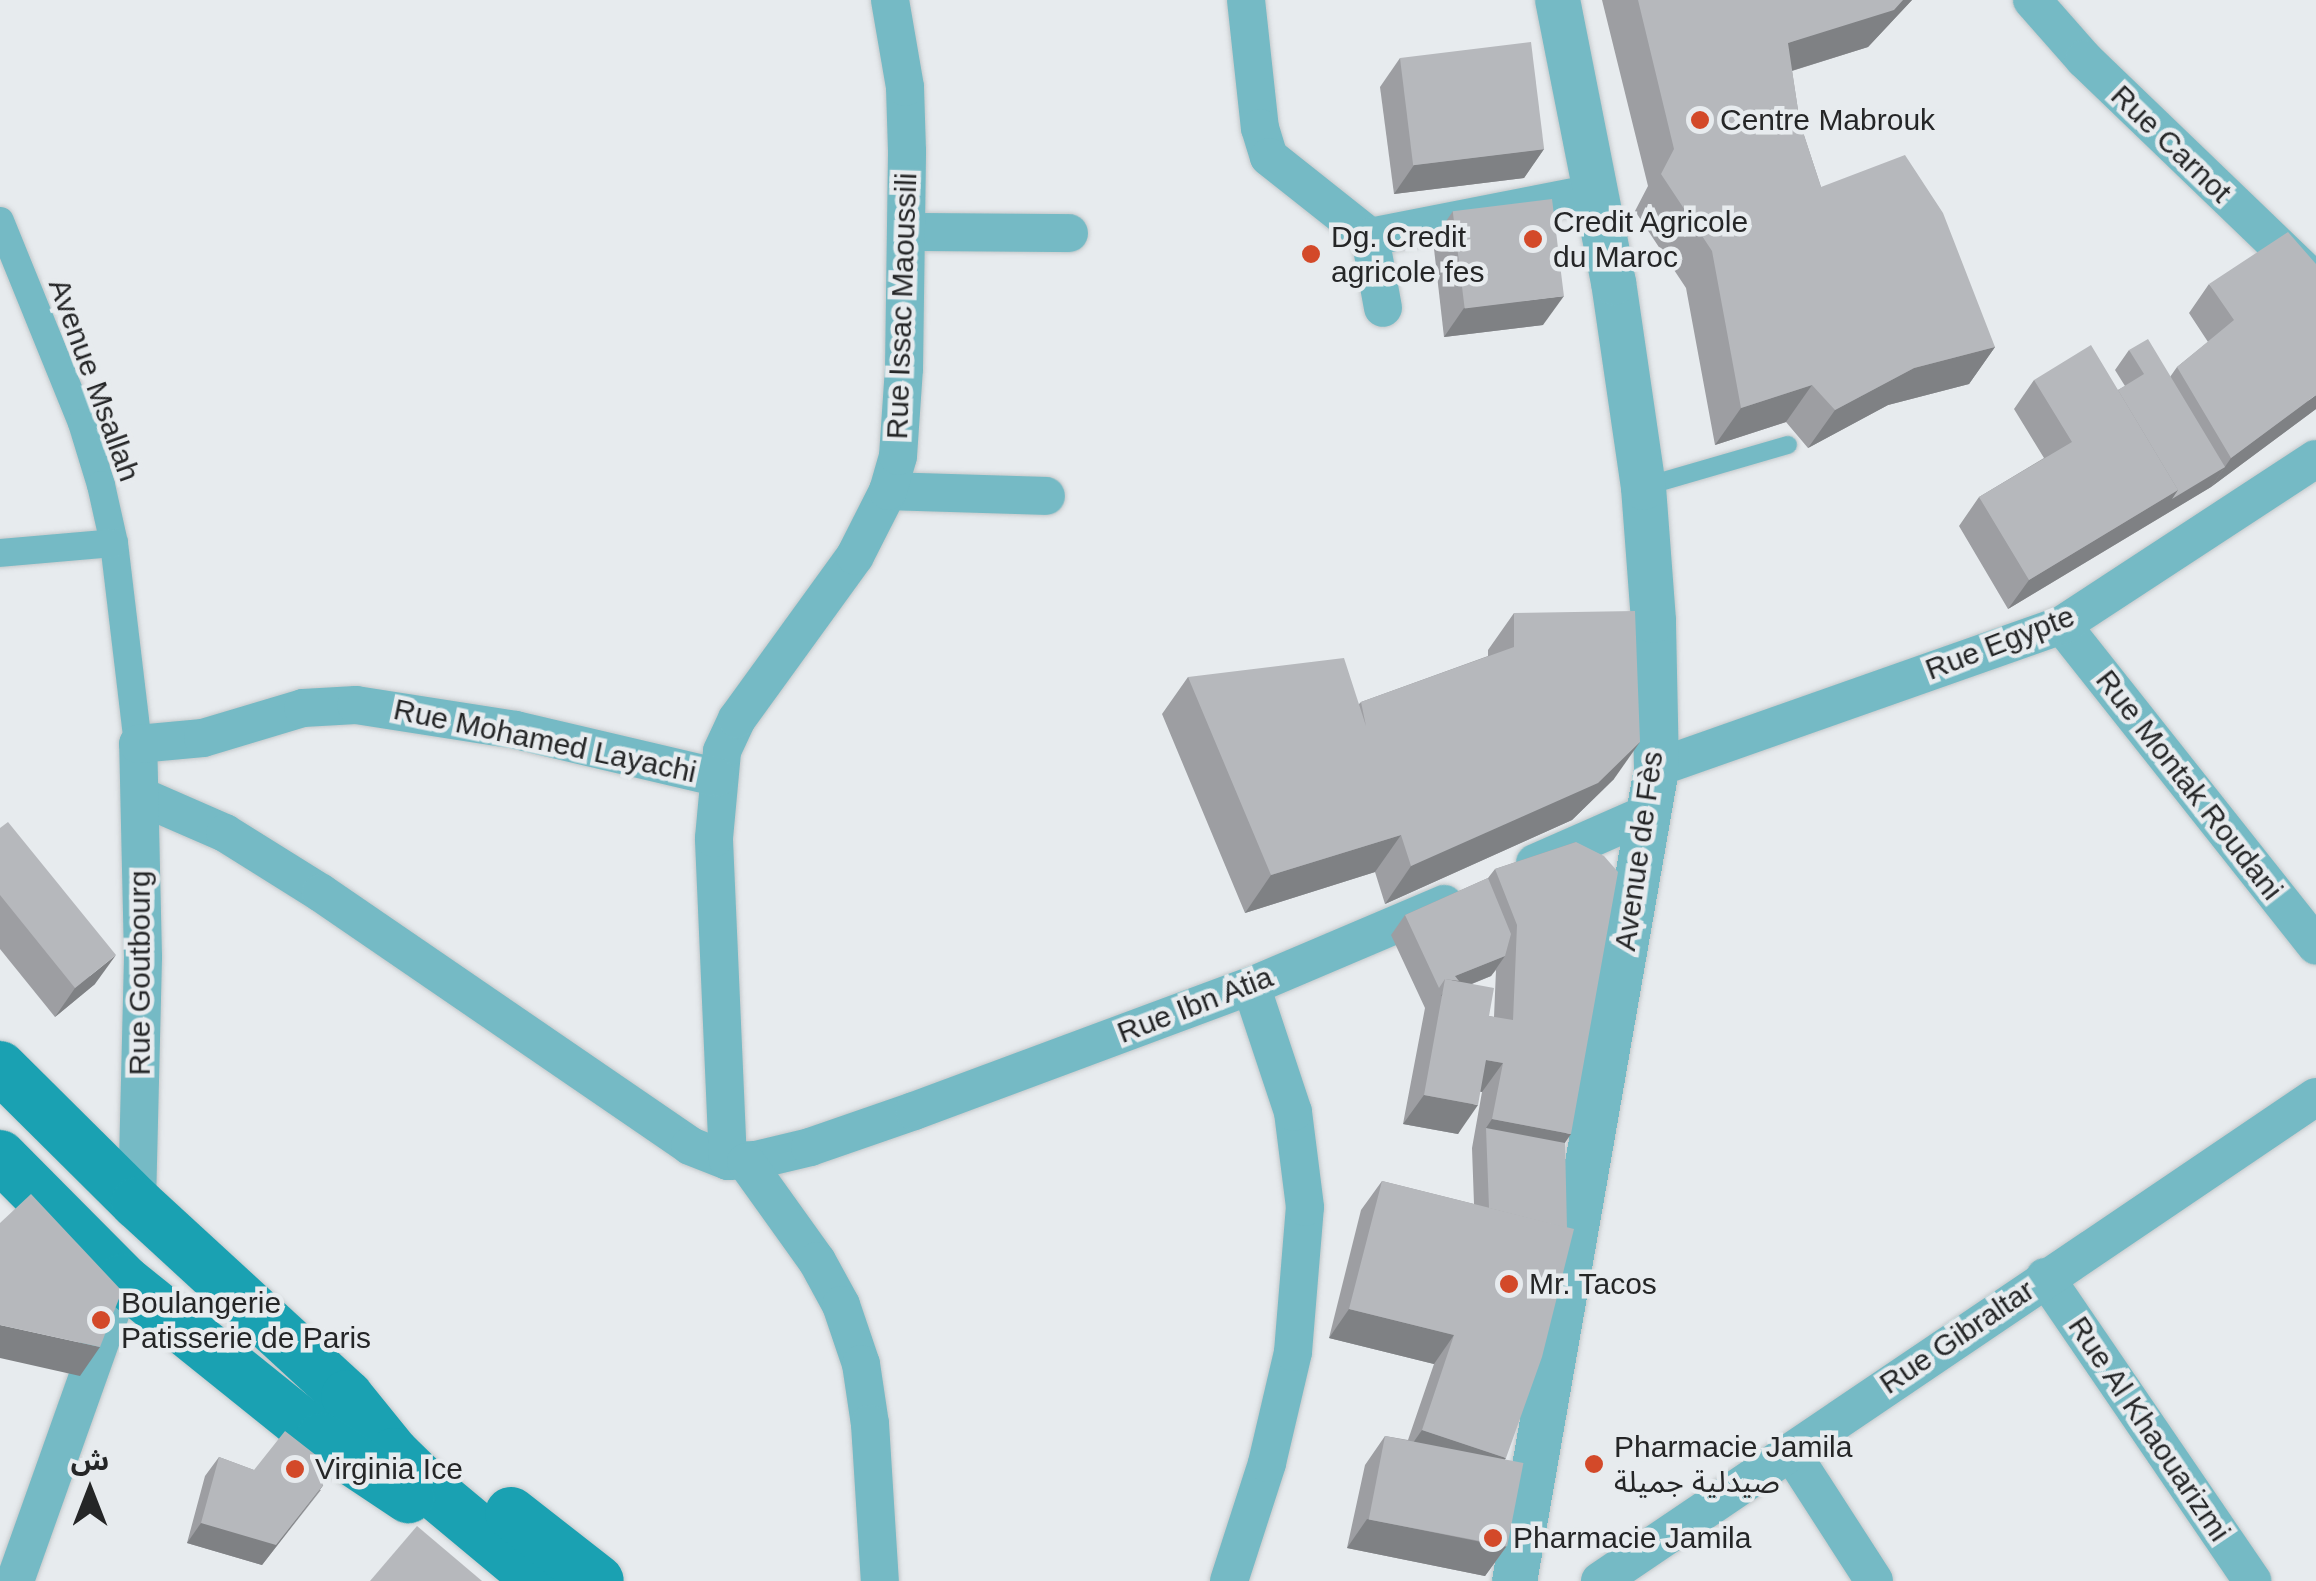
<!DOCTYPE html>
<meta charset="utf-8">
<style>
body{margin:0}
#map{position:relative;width:2316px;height:1581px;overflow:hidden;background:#e7ebee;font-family:Helvetica,"Noto Sans Arabic",sans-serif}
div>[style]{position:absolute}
.roads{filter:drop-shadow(0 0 2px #c4c8ca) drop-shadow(0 0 2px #c4c8ca)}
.service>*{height:18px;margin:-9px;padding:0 9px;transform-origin:9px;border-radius:9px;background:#75bac5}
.pedestrian>*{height:28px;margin:-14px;padding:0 14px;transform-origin:14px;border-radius:14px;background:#75bac5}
.minor>*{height:38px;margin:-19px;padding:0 19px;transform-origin:19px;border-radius:19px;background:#75bac5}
.tertiary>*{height:45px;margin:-22.5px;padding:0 22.5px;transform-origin:22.5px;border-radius:22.5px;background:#75bac5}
.secondary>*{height:52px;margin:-26px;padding:0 26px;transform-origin:26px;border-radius:26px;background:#1aa1b2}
.wall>*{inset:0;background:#9d9ea2}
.shaded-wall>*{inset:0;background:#7f8184}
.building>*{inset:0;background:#b6b8bc;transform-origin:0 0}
.dots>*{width:28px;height:28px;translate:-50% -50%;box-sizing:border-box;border:5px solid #e7ebee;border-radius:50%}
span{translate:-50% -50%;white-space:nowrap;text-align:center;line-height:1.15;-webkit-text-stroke:9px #e7ebee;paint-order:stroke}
.poi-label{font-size:30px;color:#252627}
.left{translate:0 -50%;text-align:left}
.street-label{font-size:30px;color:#252627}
.north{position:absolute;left:40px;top:1441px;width:100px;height:100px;-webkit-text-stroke:8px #e7ebee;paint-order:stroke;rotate:0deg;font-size:28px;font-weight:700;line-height:40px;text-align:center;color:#252627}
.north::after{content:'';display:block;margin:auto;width:35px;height:45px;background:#252627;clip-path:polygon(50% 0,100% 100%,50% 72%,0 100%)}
</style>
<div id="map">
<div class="roads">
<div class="service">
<div style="left:1643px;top:487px;width:151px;rotate:-16.2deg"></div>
</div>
<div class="pedestrian">
<div style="left:0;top:221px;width:218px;rotate:67.9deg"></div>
<div style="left:82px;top:423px;width:65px;rotate:73deg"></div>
<div style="left:101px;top:485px;width:59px;rotate:77.4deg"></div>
<div style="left:114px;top:543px;width:202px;rotate:83.2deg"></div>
<div style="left:0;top:553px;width:114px;rotate:-5deg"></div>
</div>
<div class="minor">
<div style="left:1246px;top:0;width:129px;rotate:83.8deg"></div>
<div style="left:1260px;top:128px;width:30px;rotate:73deg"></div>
<div style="left:1269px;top:157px;width:129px;rotate:38.4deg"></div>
<div style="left:1370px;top:237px;width:72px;rotate:79.6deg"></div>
<div style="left:2032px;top:0;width:79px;rotate:48.6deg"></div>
<div style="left:2084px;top:59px;width:322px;rotate:43.9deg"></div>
<div style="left:906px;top:232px;width:163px;rotate:0.4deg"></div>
<div style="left:1370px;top:237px;width:228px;rotate:-11.1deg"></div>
<div style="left:888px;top:491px;width:158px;rotate:1.8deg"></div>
<div style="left:2062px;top:625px;width:409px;rotate:51.6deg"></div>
<div style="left:1656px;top:768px;width:430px;rotate:-19.4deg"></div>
<div style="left:2062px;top:625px;width:303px;rotate:-33.2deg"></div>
<div style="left:140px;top:796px;width:93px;rotate:23.5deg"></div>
<div style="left:225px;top:833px;width:113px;rotate:32deg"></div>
<div style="left:321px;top:893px;width:447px;rotate:34.4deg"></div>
<div style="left:690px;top:1146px;width:41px;rotate:21.5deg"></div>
<div style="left:728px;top:1161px;width:28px;rotate:-2deg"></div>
<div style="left:756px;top:1160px;width:56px;rotate:-13.5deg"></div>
<div style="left:810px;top:1147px;width:110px;rotate:-19.1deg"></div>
<div style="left:914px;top:1111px;width:359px;rotate:-20.4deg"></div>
<div style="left:1251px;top:986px;width:210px;rotate:-23deg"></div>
<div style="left:1535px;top:863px;width:124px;rotate:-23.7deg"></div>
<div style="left:728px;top:1161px;width:323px;rotate:-92.5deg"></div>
<div style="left:714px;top:838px;width:87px;rotate:-84.7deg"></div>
<div style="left:722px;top:751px;width:35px;rotate:-65deg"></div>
<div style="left:737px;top:719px;width:201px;rotate:-54.1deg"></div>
<div style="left:855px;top:556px;width:73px;rotate:-63.1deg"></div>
<div style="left:888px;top:491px;width:36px;rotate:-74deg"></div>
<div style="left:898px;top:456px;width:87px;rotate:-86.1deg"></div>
<div style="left:904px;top:369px;width:218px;rotate:-89.2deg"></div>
<div style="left:907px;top:151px;width:64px;rotate:-91.8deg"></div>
<div style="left:905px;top:87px;width:88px;rotate:-99.8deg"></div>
<div style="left:746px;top:1162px;width:122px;rotate:54.4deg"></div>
<div style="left:817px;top:1261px;width:50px;rotate:61.4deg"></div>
<div style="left:841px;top:1305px;width:62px;rotate:71.3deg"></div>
<div style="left:861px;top:1364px;width:61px;rotate:81.5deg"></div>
<div style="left:870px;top:1424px;width:157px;rotate:86.4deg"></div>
<div style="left:137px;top:1203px;width:246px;rotate:-88.6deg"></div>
<div style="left:143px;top:957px;width:213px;rotate:-91.3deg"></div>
<div style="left:138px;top:744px;width:65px;rotate:-5.3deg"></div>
<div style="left:203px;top:738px;width:104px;rotate:-16.7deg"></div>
<div style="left:303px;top:708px;width:53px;rotate:-3.2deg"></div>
<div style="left:356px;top:705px;width:162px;rotate:8.9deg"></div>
<div style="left:516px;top:730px;width:206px;rotate:13.2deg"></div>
<div style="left:2045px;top:1277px;width:368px;rotate:55.7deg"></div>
<div style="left:1791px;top:1452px;width:153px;rotate:57.2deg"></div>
<div style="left:15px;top:1581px;width:292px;rotate:-70.4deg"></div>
<div style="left:1229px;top:1581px;width:124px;rotate:-72.1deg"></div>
<div style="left:1267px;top:1463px;width:114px;rotate:-76.8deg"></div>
<div style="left:1293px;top:1352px;width:145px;rotate:-85.3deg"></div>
<div style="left:1305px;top:1207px;width:96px;rotate:-97.2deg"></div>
<div style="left:1293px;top:1112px;width:133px;rotate:-108.4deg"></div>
<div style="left:1600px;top:1581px;width:864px;rotate:-34.06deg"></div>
</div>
<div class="tertiary">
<div style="left:1514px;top:1581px;width:825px;rotate:-80.09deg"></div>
<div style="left:1656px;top:768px;width:148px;rotate:-91.2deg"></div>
<div style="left:1653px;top:620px;width:133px;rotate:-94.3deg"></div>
<div style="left:1643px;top:487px;width:207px;rotate:-98.3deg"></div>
<div style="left:1613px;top:282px;width:288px;rotate:-101.2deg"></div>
</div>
<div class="secondary">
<div style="left:0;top:1067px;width:193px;rotate:44.8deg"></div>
<div style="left:137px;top:1203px;width:285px;rotate:42.6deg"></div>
<div style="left:347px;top:1396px;width:75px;rotate:51deg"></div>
<div style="left:394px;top:1454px;width:53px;rotate:44.2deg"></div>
<div style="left:432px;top:1491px;width:141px;rotate:39.8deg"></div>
<div style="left:0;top:1156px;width:175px;rotate:45.2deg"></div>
<div style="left:123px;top:1280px;width:254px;rotate:38.8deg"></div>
<div style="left:321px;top:1439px;width:105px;rotate:33.7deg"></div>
<div style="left:511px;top:1513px;width:110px;rotate:38deg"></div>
</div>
</div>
<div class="wall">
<div style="clip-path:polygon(1602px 0,1912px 0,1868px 47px,1792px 71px,1800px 123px,1821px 187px,1995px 347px,1969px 384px,1888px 405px,1808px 448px,1786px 422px,1715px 445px,1686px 288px,1635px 211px,1648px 186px)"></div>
<div style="clip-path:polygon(1400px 58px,1544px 149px,1524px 178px,1394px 194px,1380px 87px)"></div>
<div style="clip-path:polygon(1453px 211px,1543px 325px,1444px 337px,1433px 240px)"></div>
<div style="clip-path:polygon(2209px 284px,2316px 409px,2211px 487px,2008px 609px,1959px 526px,1979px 497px,2044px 458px,2014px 409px,2034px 380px,2118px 390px,2125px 386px,2115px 370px,2129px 350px,2170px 377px,2177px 367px,2208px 342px,2189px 313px)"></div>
<div style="clip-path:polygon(1514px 613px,1614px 779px,1572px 820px,1385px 904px,1375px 872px,1245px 913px,1162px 714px,1188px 677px,1359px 704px,1361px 702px,1488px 656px,1488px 650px)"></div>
<div style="clip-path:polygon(0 828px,95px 984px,55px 1017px,0 949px)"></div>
<div style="clip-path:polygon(evenodd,1576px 842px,1565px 1143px,1504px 1460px,1506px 1547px,1485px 1576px,1347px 1548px,1365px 1465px,1385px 1436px,1408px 1440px,1434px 1364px,1329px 1338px,1361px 1210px,1382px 1181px,1474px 1204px,1472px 1148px,1482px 1092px,1480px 1091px,1458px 1134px,1403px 1124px,1425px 1008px,1391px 935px,1405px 915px,1488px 878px,1495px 869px,1576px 842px,1496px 970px,1494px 1017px,1489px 1016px,1472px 984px,1491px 976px,1496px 970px)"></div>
<div style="clip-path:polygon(219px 1457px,254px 1470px,321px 1490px,262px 1565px,187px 1543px,205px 1476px)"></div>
</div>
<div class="shaded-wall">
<div style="clip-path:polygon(1903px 0,1912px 0,1868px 47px,1762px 80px,1788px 43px)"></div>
<div style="clip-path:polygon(1544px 149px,1524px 178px,1394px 194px,1414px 165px)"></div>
<div style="clip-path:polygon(1564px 296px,1543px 325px,1444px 337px,1464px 308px)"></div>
<div style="clip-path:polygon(1995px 347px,1969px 384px,1888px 405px,1808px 448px,1835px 410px,1914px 368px)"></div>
<div style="clip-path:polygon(1812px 385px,1786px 422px,1715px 445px,1741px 408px)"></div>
<div style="clip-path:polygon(2316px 395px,2316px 409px,2211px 487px,2231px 458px)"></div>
<div style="clip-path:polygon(2225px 467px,2211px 487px,2008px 609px,2029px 580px,2178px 490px)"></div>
<div style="clip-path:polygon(1640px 742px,1614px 779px,1572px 820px,1385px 904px,1411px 866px)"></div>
<div style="clip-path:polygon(1401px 835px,1375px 872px,1245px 913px,1271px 875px)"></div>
<div style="clip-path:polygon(116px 955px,95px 984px,55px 1017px,75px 988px)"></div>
<div style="clip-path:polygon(1505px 956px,1491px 976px,1441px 996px,1455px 976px)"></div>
<div style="clip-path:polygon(1486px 1060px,1503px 1063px,1482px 1092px,1465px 1089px)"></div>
<div style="clip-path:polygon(1424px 1095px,1478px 1105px,1458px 1134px,1403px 1124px)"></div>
<div style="clip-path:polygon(1492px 1119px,1571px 1134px,1551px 1163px,1486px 1128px)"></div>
<div style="clip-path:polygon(1349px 1309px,1454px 1335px,1434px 1364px,1329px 1338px)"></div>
<div style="clip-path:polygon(0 1325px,100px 1347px,80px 1376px,0 1358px)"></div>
<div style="clip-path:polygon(1422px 1430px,1506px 1458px,1485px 1488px,1401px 1460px)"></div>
<div style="clip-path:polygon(335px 1470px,262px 1565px,187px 1543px,201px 1523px)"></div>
<div style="clip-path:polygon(1367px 1519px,1506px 1547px,1485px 1576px,1347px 1548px)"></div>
</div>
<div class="building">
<div style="clip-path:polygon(1638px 0,1903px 0,1894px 10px,1788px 43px,1800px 123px,1821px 187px,1905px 155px,1943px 213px,1995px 347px,1914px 368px,1835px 410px,1812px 385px,1741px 408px,1712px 251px,1661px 174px,1674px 149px)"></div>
<div style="left:1531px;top:42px;width:108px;height:132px;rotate:83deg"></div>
<div style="left:1552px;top:199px;width:98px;height:100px;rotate:83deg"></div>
<div style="clip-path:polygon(2288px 232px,2316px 264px,2316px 395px,2231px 458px,2177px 367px,2234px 320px,2209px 284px)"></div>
<div style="clip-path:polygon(2148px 339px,2225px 467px,2172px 499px,2178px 490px,2118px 390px,2144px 374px,2129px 350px)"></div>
<div style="clip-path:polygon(2091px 345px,2178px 490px,2029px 580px,1979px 497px,2072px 442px,2034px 380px)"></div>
<div style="clip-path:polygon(1635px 611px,1640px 742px,1598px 783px,1411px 866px,1401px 835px,1271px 875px,1188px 677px,1344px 658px,1366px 726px,1361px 702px,1514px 647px,1514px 613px)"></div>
<div style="clip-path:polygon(8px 822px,116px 955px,75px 988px,0 895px,0 828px)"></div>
<div style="clip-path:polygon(1576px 842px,1604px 856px,1618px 872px,1571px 1134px,1492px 1119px,1503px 1063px,1486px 1060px,1478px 1105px,1424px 1095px,1445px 979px,1494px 988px,1489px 1016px,1513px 1020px,1517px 925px,1495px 869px)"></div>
<div style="clip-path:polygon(1488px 878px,1511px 934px,1505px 956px,1455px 976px,1459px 981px,1445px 979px,1439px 988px,1405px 915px)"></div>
<div style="clip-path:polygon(1486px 1128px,1565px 1143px,1567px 1228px,1489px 1208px)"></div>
<div style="clip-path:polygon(1382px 1181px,1574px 1229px,1542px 1357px,1506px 1458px,1422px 1430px,1454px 1335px,1349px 1309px)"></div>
<div style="clip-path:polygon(31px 1194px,122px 1291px,100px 1347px,0 1325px,0 1223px)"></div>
<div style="clip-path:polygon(285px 1431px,335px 1470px,276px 1545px,201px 1523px,219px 1457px,254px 1470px)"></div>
<div style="left:1385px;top:1436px;width:141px;height:85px;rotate:11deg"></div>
<div style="clip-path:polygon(417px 1526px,482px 1581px,370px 1581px)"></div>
</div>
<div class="dots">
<div style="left:1700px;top:120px;background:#d34929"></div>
<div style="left:1533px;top:239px;background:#d34929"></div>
<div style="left:1311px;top:254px;background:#d34929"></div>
<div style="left:1509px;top:1284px;background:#d34929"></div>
<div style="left:101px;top:1320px;background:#d34929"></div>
<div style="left:1594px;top:1464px;background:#d34929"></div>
<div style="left:295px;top:1469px;background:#d34929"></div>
<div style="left:1493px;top:1538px;background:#d34929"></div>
</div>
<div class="poi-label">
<span class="left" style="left:1720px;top:120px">Centre Mabrouk</span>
<span class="left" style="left:1553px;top:239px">Credit Agricole<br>du Maroc</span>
<span class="left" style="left:1331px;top:254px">Dg. Credit<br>agricole fes</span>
<span class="left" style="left:1529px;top:1284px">Mr. Tacos</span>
<span class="left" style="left:121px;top:1320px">Boulangerie<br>Patisserie de Paris</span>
<span class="left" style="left:1614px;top:1464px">Pharmacie Jamila<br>صيدلية جميلة</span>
<span class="left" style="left:315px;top:1469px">Virginia Ice</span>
<span class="left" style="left:1513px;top:1538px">Pharmacie Jamila</span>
</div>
<div class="street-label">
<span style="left:2171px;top:144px;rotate:44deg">Rue Carnot</span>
<span style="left:902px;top:306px;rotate:-88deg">Rue Issac Maoussili</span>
<span style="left:94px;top:380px;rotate:70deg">Avenue Msallah</span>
<span style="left:2000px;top:643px;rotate:-21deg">Rue Egypte</span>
<span style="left:545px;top:741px;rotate:12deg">Rue Mohamed Layachi</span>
<span style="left:2189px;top:785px;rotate:52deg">Rue Montak Roudani</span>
<span style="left:1639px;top:851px;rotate:-82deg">Avenue de Fès</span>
<span style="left:140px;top:973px;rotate:-90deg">Rue Goutbourg</span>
<span style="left:1195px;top:1005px;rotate:-21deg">Rue Ibn Atia</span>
<span style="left:1957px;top:1337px;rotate:-34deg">Rue Gibraltar</span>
<span style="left:2149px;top:1429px;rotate:56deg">Rue Al Khaouarizmi</span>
</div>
<div class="north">ش</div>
</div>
